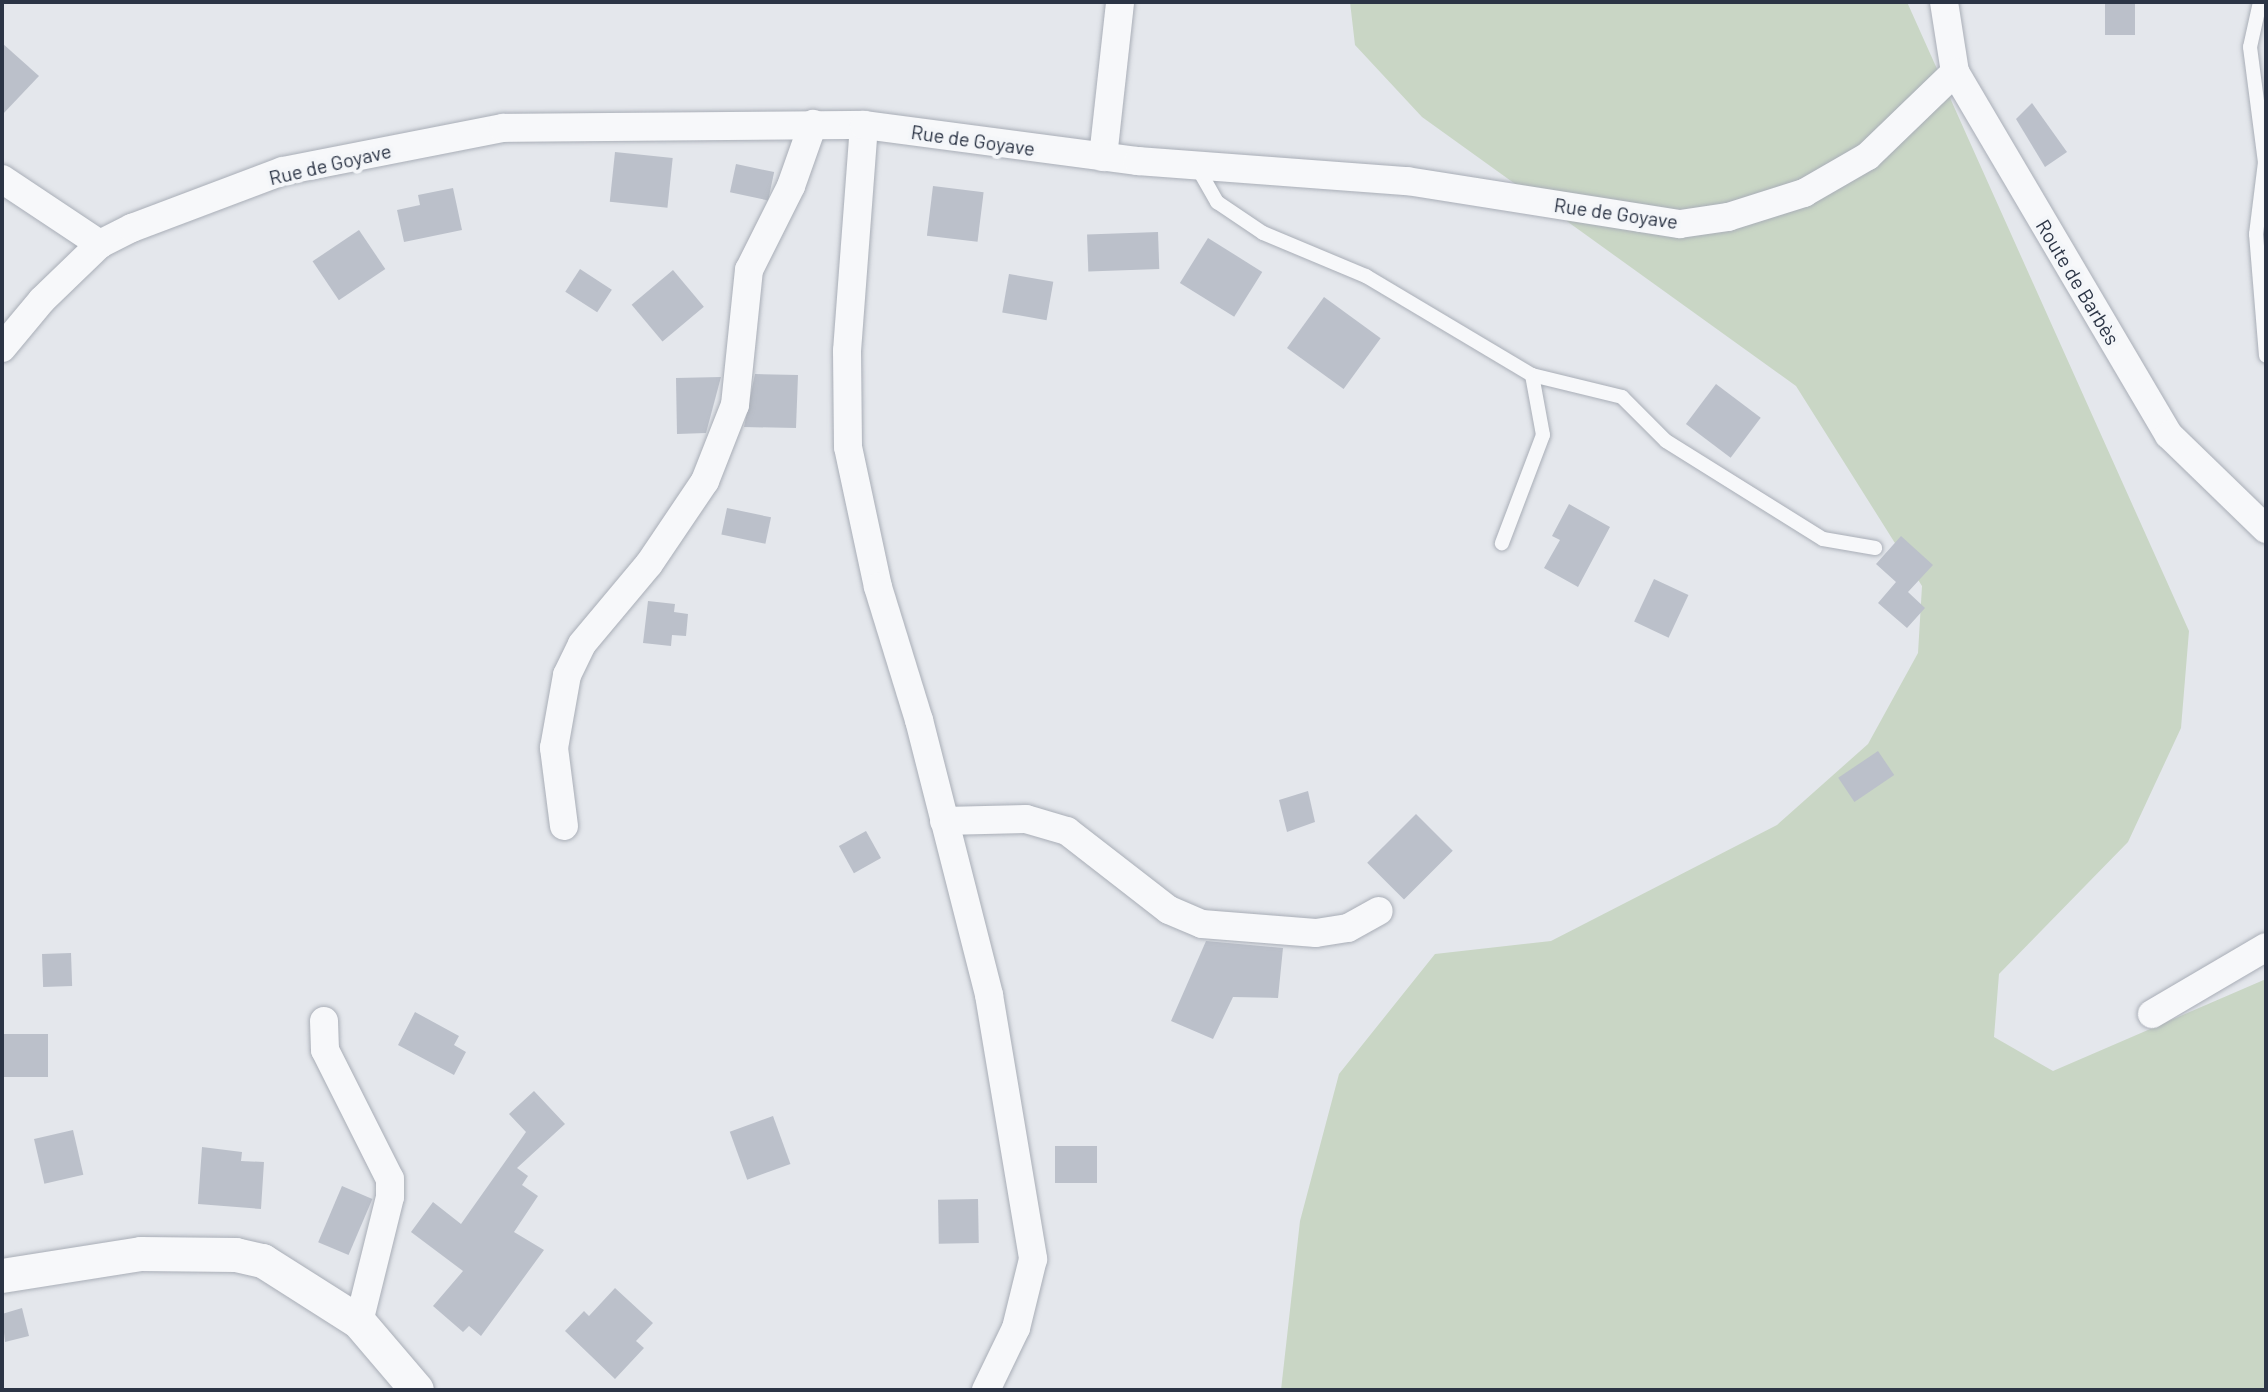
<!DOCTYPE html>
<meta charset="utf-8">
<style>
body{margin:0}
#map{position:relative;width:2268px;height:1392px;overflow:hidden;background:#e4e7ec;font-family:Barlow,sans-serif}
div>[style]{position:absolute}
.green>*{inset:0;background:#c9d6c5}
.building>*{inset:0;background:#bbc0ca;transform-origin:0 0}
.roads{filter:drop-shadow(0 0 2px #a9aeb7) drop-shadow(0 0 2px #a9aeb7)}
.service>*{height:14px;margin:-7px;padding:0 7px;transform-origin:7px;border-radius:7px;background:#f7f8fa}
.minor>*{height:28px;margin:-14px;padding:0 14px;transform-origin:14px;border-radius:14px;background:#f7f8fa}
.tertiary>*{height:34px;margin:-17px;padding:0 17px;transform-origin:17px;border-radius:17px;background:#f7f8fa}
span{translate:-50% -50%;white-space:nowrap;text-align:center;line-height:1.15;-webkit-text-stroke:8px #f4f6f9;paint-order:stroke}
.street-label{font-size:20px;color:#2b3445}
.frame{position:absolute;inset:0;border:4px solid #2b3445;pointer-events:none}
</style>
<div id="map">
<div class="green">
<div style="clip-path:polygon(1350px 2px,1907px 2px,2189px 631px,2181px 728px,2128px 842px,1999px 974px,1994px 1037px,2053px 1071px,2266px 979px,2266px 1390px,1281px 1390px,1300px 1221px,1339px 1074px,1435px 954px,1551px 941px,1777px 825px,1868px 744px,1918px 653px,1922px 586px,1796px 386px,1422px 117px,1355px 45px)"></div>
</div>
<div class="building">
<div style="left:2105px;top:2px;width:30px;height:33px"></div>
<div style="clip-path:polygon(2px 43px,39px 76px,2px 115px)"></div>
<div style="clip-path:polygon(2032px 103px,2067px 152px,2045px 167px,2016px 119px)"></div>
<div style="left:615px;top:152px;width:58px;height:50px;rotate:6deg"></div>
<div style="left:736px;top:164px;width:39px;height:29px;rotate:12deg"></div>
<div style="left:933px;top:186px;width:51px;height:50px;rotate:7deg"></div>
<div style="clip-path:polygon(453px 188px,462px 230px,404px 242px,397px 210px,420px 205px,418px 195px)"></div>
<div style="left:359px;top:230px;width:47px;height:56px;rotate:56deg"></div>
<div style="left:1158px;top:232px;width:37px;height:71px;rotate:88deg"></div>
<div style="left:1208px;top:238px;width:64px;height:53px;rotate:32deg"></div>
<div style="left:580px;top:269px;width:38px;height:27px;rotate:33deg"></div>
<div style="left:673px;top:270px;width:48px;height:54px;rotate:50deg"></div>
<div style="left:1009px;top:274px;width:45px;height:39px;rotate:10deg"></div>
<div style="left:1324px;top:297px;width:70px;height:63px;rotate:36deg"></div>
<div style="clip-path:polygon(755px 374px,798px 375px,796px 428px,744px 427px)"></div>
<div style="clip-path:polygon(721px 377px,706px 433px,677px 434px,676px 378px)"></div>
<div style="left:1716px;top:384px;width:56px;height:50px;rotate:37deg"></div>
<div style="clip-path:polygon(1569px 504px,1610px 527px,1578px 587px,1544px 568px,1560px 540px,1552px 536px)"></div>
<div style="left:727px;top:508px;width:45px;height:27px;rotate:12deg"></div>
<div style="clip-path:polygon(1901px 536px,1933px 565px,1908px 592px,1925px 608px,1907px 628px,1878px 603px,1896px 582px,1876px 564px)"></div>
<div style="left:1654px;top:579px;width:38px;height:47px;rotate:25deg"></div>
<div style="clip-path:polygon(648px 601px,675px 604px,674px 612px,688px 614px,686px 636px,672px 635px,671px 646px,643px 643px)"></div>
<div style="left:1878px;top:751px;width:29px;height:48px;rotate:56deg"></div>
<div style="clip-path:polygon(1308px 791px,1315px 822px,1287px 832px,1279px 800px)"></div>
<div style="left:1416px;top:814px;width:52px;height:69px;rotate:45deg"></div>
<div style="left:866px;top:831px;width:31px;height:31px;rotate:61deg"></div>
<div style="clip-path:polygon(1206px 941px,1283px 948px,1278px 998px,1233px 997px,1213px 1039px,1171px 1021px)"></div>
<div style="left:71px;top:953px;width:33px;height:29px;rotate:88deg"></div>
<div style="clip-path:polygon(415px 1012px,459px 1036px,454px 1045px,466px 1052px,454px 1075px,398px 1045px)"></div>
<div style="left:4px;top:1034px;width:44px;height:43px"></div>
<div style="clip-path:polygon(534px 1091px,565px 1124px,517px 1168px,528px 1176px,522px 1185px,538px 1196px,514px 1232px,544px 1250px,481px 1336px,469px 1326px,463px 1332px,433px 1306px,463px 1271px,411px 1232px,433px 1202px,461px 1224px,526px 1132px,509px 1114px)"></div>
<div style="left:773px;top:1116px;width:51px;height:46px;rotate:70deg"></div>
<div style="left:73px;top:1130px;width:46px;height:40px;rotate:77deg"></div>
<div style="left:1055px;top:1146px;width:42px;height:37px"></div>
<div style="clip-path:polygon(202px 1147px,242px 1152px,241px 1161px,264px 1162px,261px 1209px,198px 1204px)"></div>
<div style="left:342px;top:1186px;width:33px;height:61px;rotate:23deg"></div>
<div style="left:978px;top:1199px;width:44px;height:40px;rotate:89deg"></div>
<div style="clip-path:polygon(615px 1288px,653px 1323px,636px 1341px,644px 1348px,615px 1379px,565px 1331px,584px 1311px,589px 1316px)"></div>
<div style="clip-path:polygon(22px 1308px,29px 1336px,5px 1342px,2px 1314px)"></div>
</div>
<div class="roads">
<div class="service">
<div style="left:2260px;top:2px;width:46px;rotate:102.5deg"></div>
<div style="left:2250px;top:47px;width:116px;rotate:82.6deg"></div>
<div style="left:2265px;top:162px;width:73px;rotate:97.1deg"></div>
<div style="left:2256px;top:234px;width:122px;rotate:85.3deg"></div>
<div style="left:1196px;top:165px;width:43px;rotate:60.4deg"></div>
<div style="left:1217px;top:202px;width:55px;rotate:34deg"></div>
<div style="left:1263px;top:233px;width:112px;rotate:22.7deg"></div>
<div style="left:1366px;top:276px;width:193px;rotate:30.8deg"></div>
<div style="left:1532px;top:375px;width:61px;rotate:79.6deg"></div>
<div style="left:1543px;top:435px;width:116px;rotate:110.8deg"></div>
<div style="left:1532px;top:375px;width:93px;rotate:13.7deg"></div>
<div style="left:1622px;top:397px;width:62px;rotate:45deg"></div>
<div style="left:1666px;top:441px;width:185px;rotate:32deg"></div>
<div style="left:1823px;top:539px;width:53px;rotate:9.8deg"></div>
</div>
<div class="minor">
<div style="left:1944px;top:2px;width:71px;rotate:81.1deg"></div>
<div style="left:1955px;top:72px;width:421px;rotate:59.5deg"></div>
<div style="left:2169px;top:435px;width:135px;rotate:44.1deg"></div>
<div style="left:864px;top:125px;width:227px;rotate:94.3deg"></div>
<div style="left:847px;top:351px;width:96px;rotate:89.4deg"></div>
<div style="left:848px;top:447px;width:143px;rotate:77.9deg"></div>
<div style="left:878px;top:587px;width:139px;rotate:72.9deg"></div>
<div style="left:919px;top:720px;width:284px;rotate:75.7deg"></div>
<div style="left:989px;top:995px;width:268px;rotate:80.5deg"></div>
<div style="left:1033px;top:1259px;width:71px;rotate:103.8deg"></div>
<div style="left:1016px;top:1328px;width:69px;rotate:115.8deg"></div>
<div style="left:1103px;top:157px;width:156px;rotate:-83.7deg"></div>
<div style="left:2px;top:179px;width:118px;rotate:33.6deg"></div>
<div style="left:2px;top:348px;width:62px;rotate:-50.2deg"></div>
<div style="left:42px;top:300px;width:81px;rotate:-44deg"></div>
<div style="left:100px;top:244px;width:36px;rotate:-27deg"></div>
<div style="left:132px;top:228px;width:161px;rotate:-20.7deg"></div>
<div style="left:283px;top:171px;width:224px;rotate:-11.1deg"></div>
<div style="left:503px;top:128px;width:361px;rotate:-0.5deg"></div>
<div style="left:864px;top:125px;width:276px;rotate:7.5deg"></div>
<div style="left:1138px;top:161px;width:270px;rotate:4.3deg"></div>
<div style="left:1407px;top:181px;width:276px;rotate:9deg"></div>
<div style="left:1680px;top:224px;width:49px;rotate:-8.3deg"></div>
<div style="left:1728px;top:217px;width:80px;rotate:-17.5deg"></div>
<div style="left:1804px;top:193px;width:74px;rotate:-30deg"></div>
<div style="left:1868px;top:156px;width:121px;rotate:-44deg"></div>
<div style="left:944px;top:821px;width:82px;rotate:-1.4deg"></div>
<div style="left:1026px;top:819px;width:43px;rotate:16.3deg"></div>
<div style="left:1067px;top:831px;width:129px;rotate:37.8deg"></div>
<div style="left:1169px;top:910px;width:36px;rotate:23deg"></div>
<div style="left:1202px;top:924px;width:114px;rotate:4.5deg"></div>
<div style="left:1316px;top:933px;width:32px;rotate:-9deg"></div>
<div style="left:1348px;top:928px;width:35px;rotate:-29deg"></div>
<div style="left:564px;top:826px;width:79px;rotate:-97.3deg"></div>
<div style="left:554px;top:748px;width:74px;rotate:-79.9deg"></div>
<div style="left:567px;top:675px;width:34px;rotate:-64deg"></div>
<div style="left:582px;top:644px;width:104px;rotate:-50.1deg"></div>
<div style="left:649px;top:564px;width:100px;rotate:-56deg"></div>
<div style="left:705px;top:481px;width:82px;rotate:-68.5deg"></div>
<div style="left:735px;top:405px;width:136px;rotate:-84.1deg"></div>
<div style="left:749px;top:270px;width:94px;rotate:-63.4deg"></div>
<div style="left:791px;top:186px;width:66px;rotate:-70.5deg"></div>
<div style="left:2152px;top:1014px;width:132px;rotate:-30.4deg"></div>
<div style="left:324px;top:1021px;width:29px;rotate:88deg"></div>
<div style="left:325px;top:1050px;width:144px;rotate:63.3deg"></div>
<div style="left:390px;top:1179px;width:18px;rotate:90deg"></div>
<div style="left:390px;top:1197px;width:129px;rotate:103.9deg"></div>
</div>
<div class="tertiary">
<div style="left:2px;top:1276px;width:141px;rotate:-9deg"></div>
<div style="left:141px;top:1254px;width:95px;rotate:0.6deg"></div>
<div style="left:236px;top:1255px;width:28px;rotate:13deg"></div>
<div style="left:263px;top:1261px;width:114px;rotate:32.4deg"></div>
<div style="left:359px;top:1322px;width:89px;rotate:49.5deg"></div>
</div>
</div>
<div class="street-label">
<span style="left:973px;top:140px;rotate:8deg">Rue de Goyave</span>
<span style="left:330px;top:164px;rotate:-13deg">Rue de Goyave</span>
<span style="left:1616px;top:213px;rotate:8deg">Rue de Goyave</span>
<span style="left:2078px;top:282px;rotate:59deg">Route de Barbès</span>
</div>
<div class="frame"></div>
</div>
